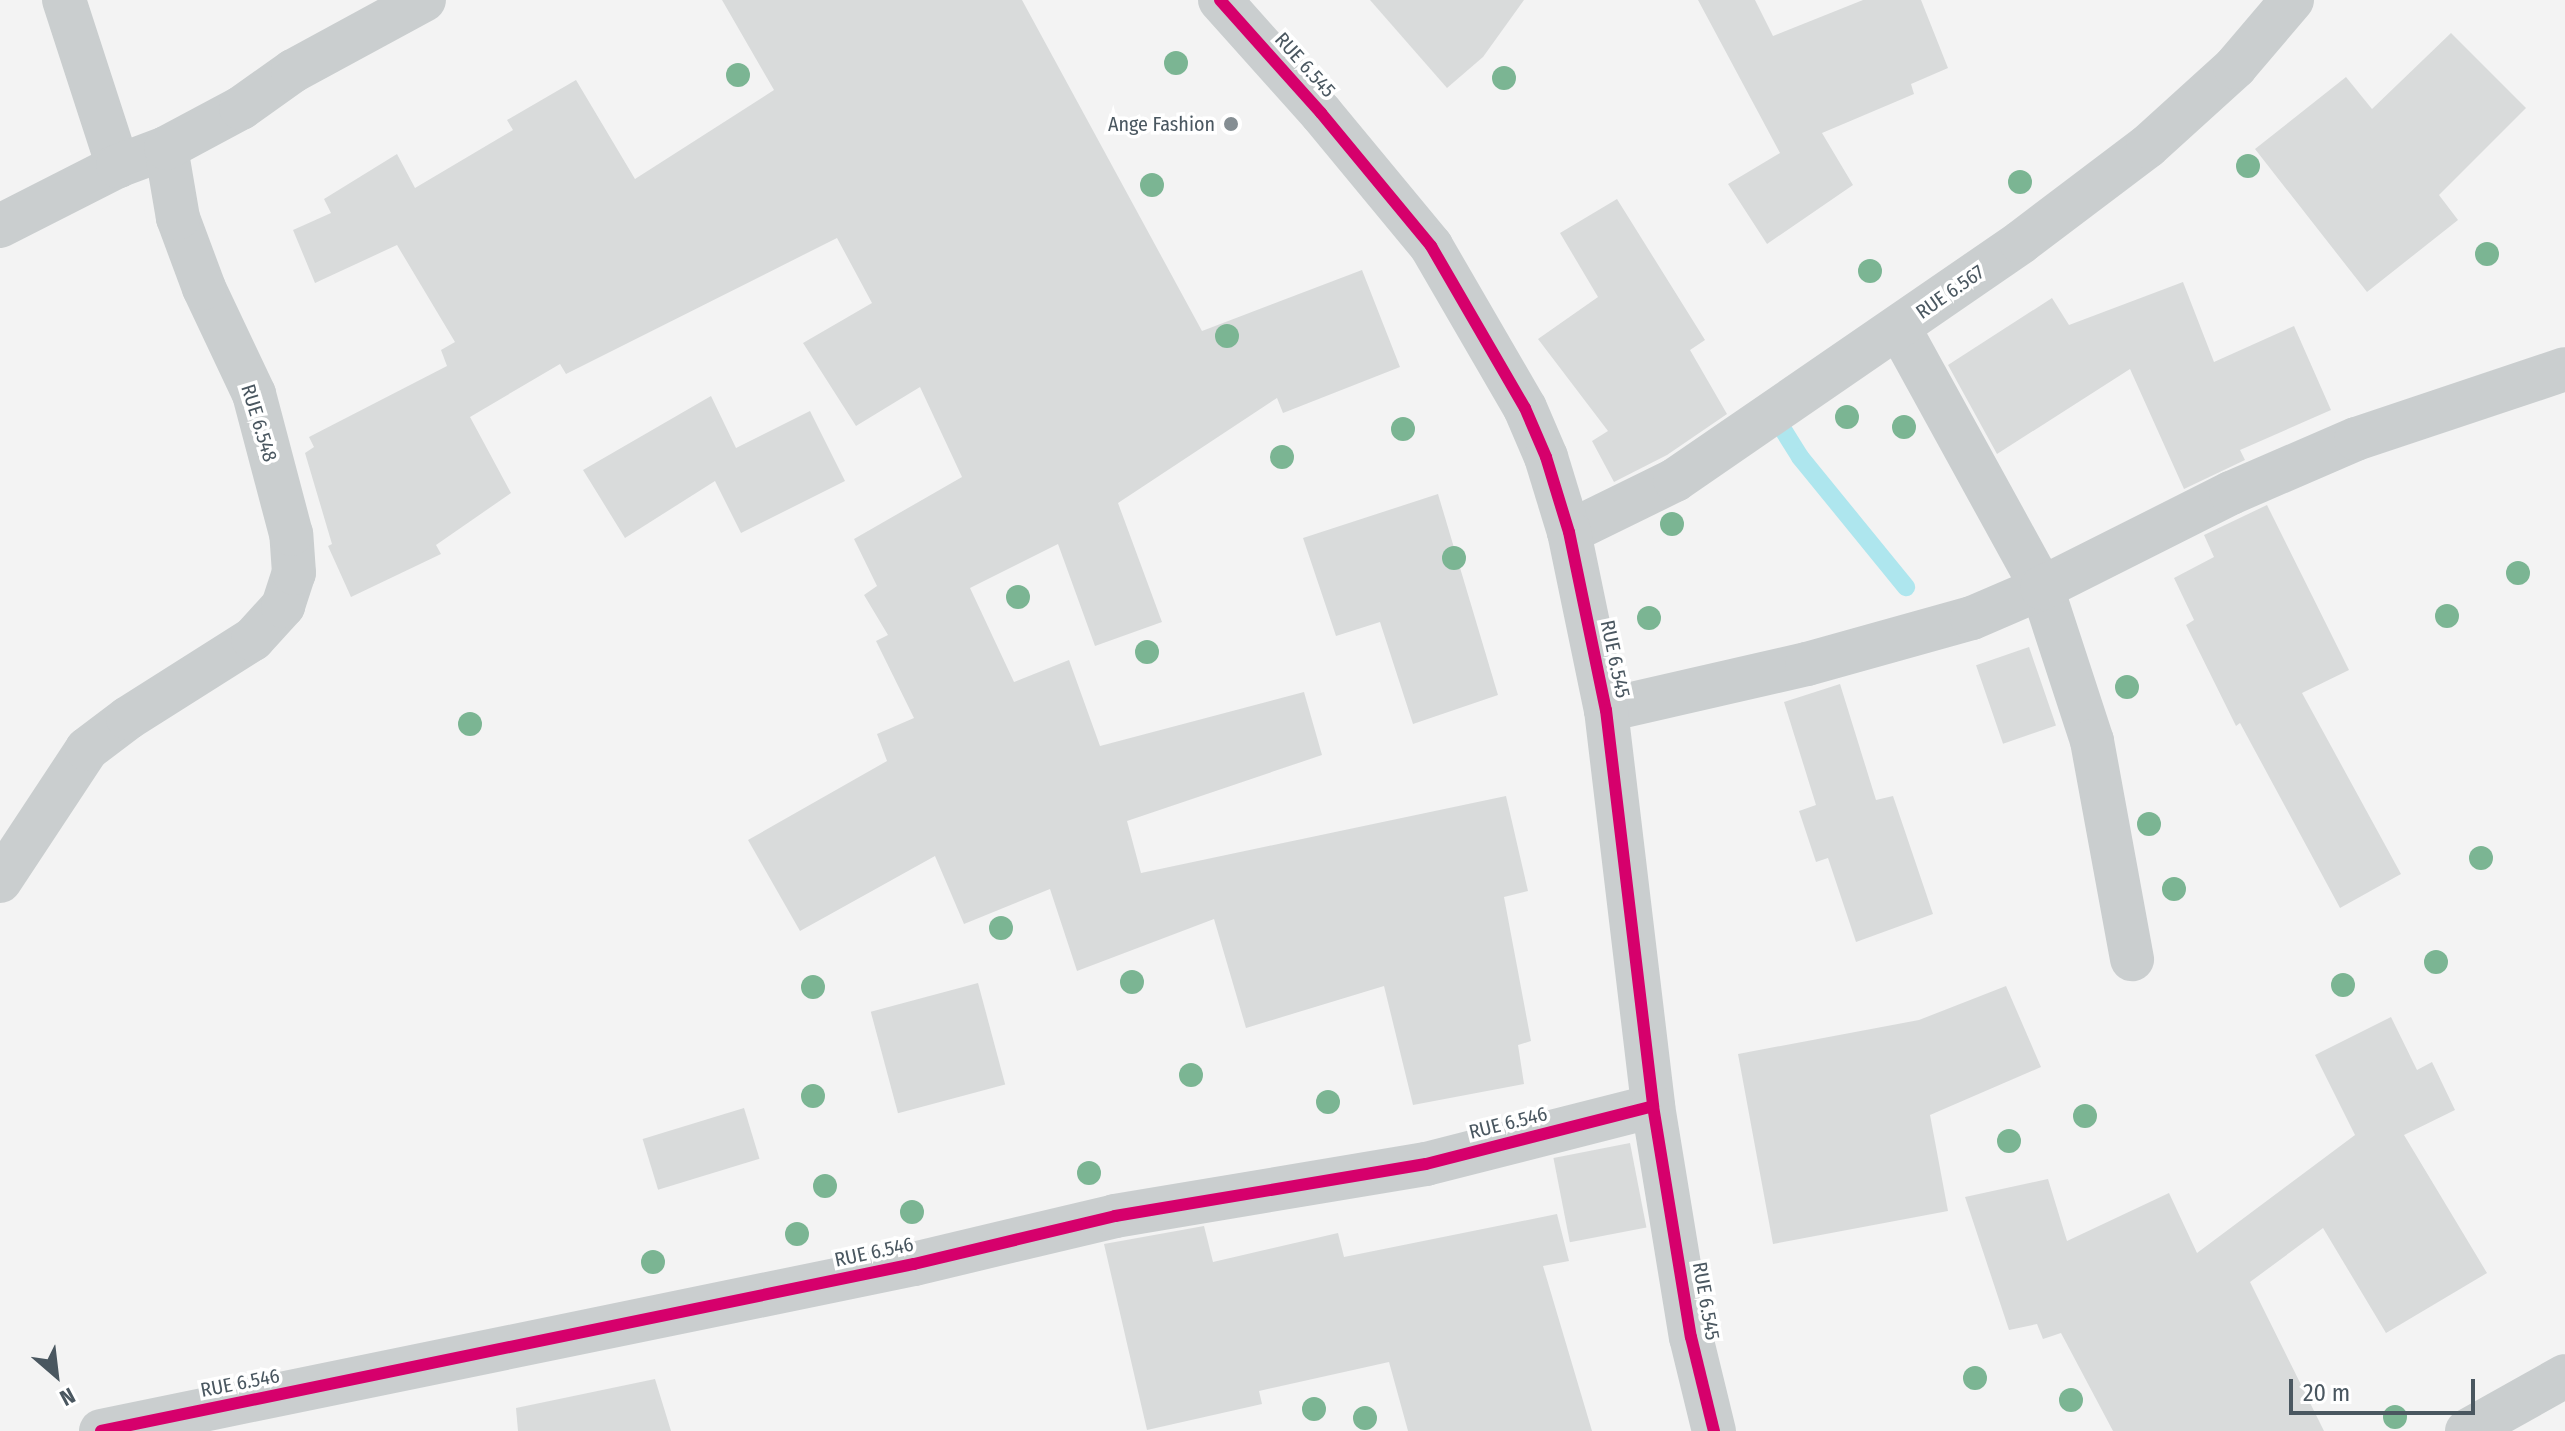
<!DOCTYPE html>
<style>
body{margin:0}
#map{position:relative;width:2565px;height:1431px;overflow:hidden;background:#f3f3f3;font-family:"Fira Sans Condensed",sans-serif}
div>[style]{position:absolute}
.stream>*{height:18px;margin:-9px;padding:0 9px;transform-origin:9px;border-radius:9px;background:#aee6ee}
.building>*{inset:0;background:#d9dbdb;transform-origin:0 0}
.minor>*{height:44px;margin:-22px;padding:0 22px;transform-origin:22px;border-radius:22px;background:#cacecf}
.tertiary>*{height:44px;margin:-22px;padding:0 22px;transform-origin:22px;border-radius:22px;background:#cacecf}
.cycleway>*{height:12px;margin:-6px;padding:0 6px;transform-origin:6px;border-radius:6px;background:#d6006c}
.trees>*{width:24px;height:24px;margin:-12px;border-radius:50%;background:#7bb593}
.dots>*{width:22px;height:22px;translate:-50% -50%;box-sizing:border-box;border:4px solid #fff;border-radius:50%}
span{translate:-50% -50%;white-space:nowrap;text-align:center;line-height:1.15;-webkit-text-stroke:7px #fff;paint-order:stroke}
.street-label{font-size:20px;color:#4a5760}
.poi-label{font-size:20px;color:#4a5760}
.right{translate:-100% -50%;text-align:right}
.north{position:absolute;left:16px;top:1335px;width:80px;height:80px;-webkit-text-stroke:6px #fff;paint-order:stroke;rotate:152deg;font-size:22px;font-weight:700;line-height:32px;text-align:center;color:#4a5760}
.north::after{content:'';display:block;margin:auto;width:28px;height:36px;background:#4a5760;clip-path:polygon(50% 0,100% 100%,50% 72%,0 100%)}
.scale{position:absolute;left:2289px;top:1379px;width:186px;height:36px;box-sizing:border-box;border:4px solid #4a5760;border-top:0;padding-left:10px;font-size:24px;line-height:28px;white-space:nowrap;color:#4a5760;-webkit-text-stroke:6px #fff;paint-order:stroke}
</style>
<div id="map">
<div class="stream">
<div style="left:1777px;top:420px;width:44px;rotate:58.1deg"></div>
<div style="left:1800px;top:457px;width:168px;rotate:50.8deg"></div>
</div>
<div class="building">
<div style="clip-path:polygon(722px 0,1022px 0,1202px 331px,1362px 270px,1400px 367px,1283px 413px,1277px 398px,1118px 503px,1162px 622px,1095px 646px,1058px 544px,970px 588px,1014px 682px,1069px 660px,1100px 746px,1304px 692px,1322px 755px,1127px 821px,1141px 873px,1506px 796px,1528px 891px,1504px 897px,1531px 1041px,1518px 1045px,1524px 1084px,1413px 1105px,1384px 986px,1246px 1028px,1214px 919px,1077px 971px,1050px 889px,964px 924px,935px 856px,800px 931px,748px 840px,887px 761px,877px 734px,914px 718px,876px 641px,888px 635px,864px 595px,877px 586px,854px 539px,962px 477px,920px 387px,856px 426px,803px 343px,872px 303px,837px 238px,566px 374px,560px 364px,470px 417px,511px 493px,436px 545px,441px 554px,351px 597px,328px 546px,332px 544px,305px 453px,314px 447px,309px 437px,447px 366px,441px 350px,455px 342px,397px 245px,315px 283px,293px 230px,331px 213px,324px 199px,397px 154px,415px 188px,513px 130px,507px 120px,576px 80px,635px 179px,774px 90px)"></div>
<div style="clip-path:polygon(1370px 0,1524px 0,1483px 57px,1447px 88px)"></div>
<div style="clip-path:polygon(1698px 0,1755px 0,1773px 36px,1863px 0,1921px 0,1948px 68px,1911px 84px,1914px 94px,1822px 133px,1853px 185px,1767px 244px,1728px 184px,1780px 153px)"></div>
<div style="clip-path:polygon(2451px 33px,2526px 108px,2439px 195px,2458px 220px,2367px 292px,2255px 149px,2346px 77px,2372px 109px)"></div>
<div style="clip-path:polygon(1617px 199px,1705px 340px,1690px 350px,1727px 414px,1667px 455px,1614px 482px,1592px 441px,1608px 431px,1538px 339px,1598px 297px,1560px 233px)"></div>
<div style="clip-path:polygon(2183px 282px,2214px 362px,2294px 326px,2331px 410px,2240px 450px,2245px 460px,2184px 489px,2130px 369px,1997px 454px,1948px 365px,2052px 298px,2069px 325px)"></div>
<div style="clip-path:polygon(711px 396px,736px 448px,810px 411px,845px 481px,741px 533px,715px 481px,625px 538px,583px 470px)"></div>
<div style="clip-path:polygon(1438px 494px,1498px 695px,1413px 724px,1380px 622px,1336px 636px,1303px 538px)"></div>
<div style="clip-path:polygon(2267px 505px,2349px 670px,2302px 693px,2401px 874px,2340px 908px,2240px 723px,2236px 726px,2186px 625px,2194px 620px,2174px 578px,2214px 557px,2204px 535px)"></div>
<div style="left:2029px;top:647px;width:83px;height:56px;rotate:71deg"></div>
<div style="clip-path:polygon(1840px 684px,1876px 800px,1893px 796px,1933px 914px,1856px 942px,1828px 858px,1816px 862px,1799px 811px,1816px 805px,1784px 702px)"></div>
<div style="left:978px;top:983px;width:105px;height:111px;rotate:75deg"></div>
<div style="clip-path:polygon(2006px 986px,2041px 1067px,1930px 1115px,1948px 1211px,1773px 1244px,1738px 1054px,1919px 1020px)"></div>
<div style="clip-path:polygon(2391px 1017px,2417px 1070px,2432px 1062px,2455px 1110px,2404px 1135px,2487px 1273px,2386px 1333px,2323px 1228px,2250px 1282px,2324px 1431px,2113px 1431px,2061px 1333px,2043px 1339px,2037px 1324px,2009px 1330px,1965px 1197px,2048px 1179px,2067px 1241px,2169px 1193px,2197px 1253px,2355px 1135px,2315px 1055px)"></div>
<div style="left:744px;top:1108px;width:53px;height:106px;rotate:73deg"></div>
<div style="left:1630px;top:1143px;width:86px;height:78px;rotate:79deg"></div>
<div style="clip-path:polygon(1557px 1214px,1569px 1261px,1543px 1266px,1592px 1431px,1408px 1431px,1389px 1362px,1259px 1391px,1262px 1404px,1147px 1430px,1104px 1244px,1204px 1226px,1213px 1262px,1338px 1233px,1344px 1257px)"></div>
<div style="clip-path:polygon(655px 1379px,671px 1431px,518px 1431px,516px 1408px)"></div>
</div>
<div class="minor">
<div style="left:64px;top:0;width:175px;rotate:72deg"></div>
<div style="left:0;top:226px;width:132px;rotate:-27deg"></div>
<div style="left:118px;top:166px;width:51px;rotate:-20.6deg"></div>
<div style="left:1899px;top:328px;width:297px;rotate:61.2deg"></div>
<div style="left:2042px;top:588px;width:161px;rotate:71.9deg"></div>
<div style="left:2092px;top:741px;width:222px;rotate:79.6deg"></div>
<div style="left:1569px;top:532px;width:118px;rotate:-26.1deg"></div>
<div style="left:1675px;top:480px;width:420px;rotate:-34.5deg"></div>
<div style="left:2021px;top:242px;width:159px;rotate:-37.1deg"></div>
<div style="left:2148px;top:146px;width:118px;rotate:-42.2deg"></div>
<div style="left:2235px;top:67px;width:88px;rotate:-49.6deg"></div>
<div style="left:1606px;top:710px;width:206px;rotate:-12.9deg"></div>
<div style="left:1807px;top:664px;width:171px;rotate:-15.6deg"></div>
<div style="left:1972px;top:618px;width:76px;rotate:-23.2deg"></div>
<div style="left:2042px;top:588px;width:212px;rotate:-26.7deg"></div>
<div style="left:2231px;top:493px;width:136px;rotate:-23.4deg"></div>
<div style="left:2356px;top:439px;width:220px;rotate:-18.5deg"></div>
<div style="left:0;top:881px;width:158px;rotate:-56.6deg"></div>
<div style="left:87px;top:749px;width:51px;rotate:-37.1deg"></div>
<div style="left:128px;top:718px;width:148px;rotate:-32.3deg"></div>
<div style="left:253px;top:639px;width:45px;rotate:-47.7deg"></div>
<div style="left:283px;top:606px;width:35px;rotate:-72deg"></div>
<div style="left:294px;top:573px;width:39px;rotate:-94deg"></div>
<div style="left:291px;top:534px;width:145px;rotate:-104.8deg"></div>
<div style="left:254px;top:394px;width:117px;rotate:-115.3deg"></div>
<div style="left:204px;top:288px;width:75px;rotate:-110.4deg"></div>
<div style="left:178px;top:218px;width:71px;rotate:-99.7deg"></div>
<div style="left:166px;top:148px;width:85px;rotate:-28.1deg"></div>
<div style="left:241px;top:108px;width:64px;rotate:-35.4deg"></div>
<div style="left:293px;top:71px;width:149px;rotate:-28.5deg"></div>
<div style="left:101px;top:1431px;width:830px;rotate:-11.61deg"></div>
<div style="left:914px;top:1264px;width:207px;rotate:-13.4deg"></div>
<div style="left:1115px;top:1216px;width:315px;rotate:-9.5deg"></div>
<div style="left:1426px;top:1164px;width:234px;rotate:-14.3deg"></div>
<div style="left:2467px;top:1431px;width:112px;rotate:-29.3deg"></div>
</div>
<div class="tertiary">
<div style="left:1220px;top:0;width:152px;rotate:48.2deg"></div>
<div style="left:1321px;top:113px;width:173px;rotate:50.4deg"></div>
<div style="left:1431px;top:246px;width:187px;rotate:59.9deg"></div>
<div style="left:1525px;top:408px;width:53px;rotate:66.8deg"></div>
<div style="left:1546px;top:457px;width:78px;rotate:73deg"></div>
<div style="left:1569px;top:532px;width:182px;rotate:78.3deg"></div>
<div style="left:1606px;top:710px;width:399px;rotate:83.2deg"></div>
<div style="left:1653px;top:1106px;width:234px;rotate:80.7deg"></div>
<div style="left:1691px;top:1337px;width:97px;rotate:76.3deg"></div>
</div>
<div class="cycleway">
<div style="left:1220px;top:0;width:152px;rotate:48.2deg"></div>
<div style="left:1321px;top:113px;width:173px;rotate:50.4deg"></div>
<div style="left:1431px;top:246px;width:187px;rotate:59.9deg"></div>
<div style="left:1525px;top:408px;width:53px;rotate:66.8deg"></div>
<div style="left:1546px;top:457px;width:78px;rotate:73deg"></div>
<div style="left:1569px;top:532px;width:182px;rotate:78.3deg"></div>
<div style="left:1606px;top:710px;width:399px;rotate:83.2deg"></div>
<div style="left:1653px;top:1106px;width:234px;rotate:80.7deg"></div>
<div style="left:1691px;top:1337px;width:97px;rotate:76.3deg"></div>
<div style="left:101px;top:1431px;width:830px;rotate:-11.61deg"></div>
<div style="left:914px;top:1264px;width:207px;rotate:-13.4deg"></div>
<div style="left:1115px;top:1216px;width:315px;rotate:-9.5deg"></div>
<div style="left:1426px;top:1164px;width:234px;rotate:-14.3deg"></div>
</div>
<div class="trees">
<div style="left:1176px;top:63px"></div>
<div style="left:738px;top:75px"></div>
<div style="left:1504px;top:78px"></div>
<div style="left:2248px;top:166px"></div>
<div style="left:2020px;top:182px"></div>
<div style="left:1152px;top:185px"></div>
<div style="left:2487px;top:254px"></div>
<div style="left:1870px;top:271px"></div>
<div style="left:1227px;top:336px"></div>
<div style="left:1847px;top:417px"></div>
<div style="left:1904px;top:427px"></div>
<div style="left:1403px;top:429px"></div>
<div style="left:1282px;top:457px"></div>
<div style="left:1672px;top:524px"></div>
<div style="left:1454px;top:558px"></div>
<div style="left:2518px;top:573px"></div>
<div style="left:1018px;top:597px"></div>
<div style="left:2447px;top:616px"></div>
<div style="left:1649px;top:618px"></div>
<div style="left:1147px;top:652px"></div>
<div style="left:2127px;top:687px"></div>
<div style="left:470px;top:724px"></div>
<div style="left:2149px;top:824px"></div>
<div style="left:2481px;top:858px"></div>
<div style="left:2174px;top:889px"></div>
<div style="left:1001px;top:928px"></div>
<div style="left:2436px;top:962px"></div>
<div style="left:1132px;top:982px"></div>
<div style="left:2343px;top:985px"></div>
<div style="left:813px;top:987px"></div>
<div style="left:1191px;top:1075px"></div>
<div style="left:813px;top:1096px"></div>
<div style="left:1328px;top:1102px"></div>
<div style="left:2085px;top:1116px"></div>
<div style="left:2009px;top:1141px"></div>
<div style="left:1089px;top:1173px"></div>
<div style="left:825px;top:1186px"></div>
<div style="left:912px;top:1212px"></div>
<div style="left:797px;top:1234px"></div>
<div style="left:653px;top:1262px"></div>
<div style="left:1975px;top:1378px"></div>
<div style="left:2071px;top:1400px"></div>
<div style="left:1314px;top:1409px"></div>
<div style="left:2395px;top:1417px"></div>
<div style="left:1365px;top:1418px"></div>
</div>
<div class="dots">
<div style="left:1231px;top:124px;background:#858e93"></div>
</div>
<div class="street-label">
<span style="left:1305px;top:65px;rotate:48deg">RUE 6.545</span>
<span style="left:1950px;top:292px;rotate:-35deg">RUE 6.567</span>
<span style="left:259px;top:423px;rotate:73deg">RUE 6.548</span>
<span style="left:1615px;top:659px;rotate:78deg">RUE 6.545</span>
<span style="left:1508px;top:1123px;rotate:-14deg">RUE 6.546</span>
<span style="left:874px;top:1252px;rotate:-12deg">RUE 6.546</span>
<span style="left:1706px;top:1301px;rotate:80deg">RUE 6.545</span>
<span style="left:240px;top:1383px;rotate:-11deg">RUE 6.546</span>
</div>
<div class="poi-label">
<span class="right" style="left:1215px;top:124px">Ange Fashion</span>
</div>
<div class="north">N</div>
<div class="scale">20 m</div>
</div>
